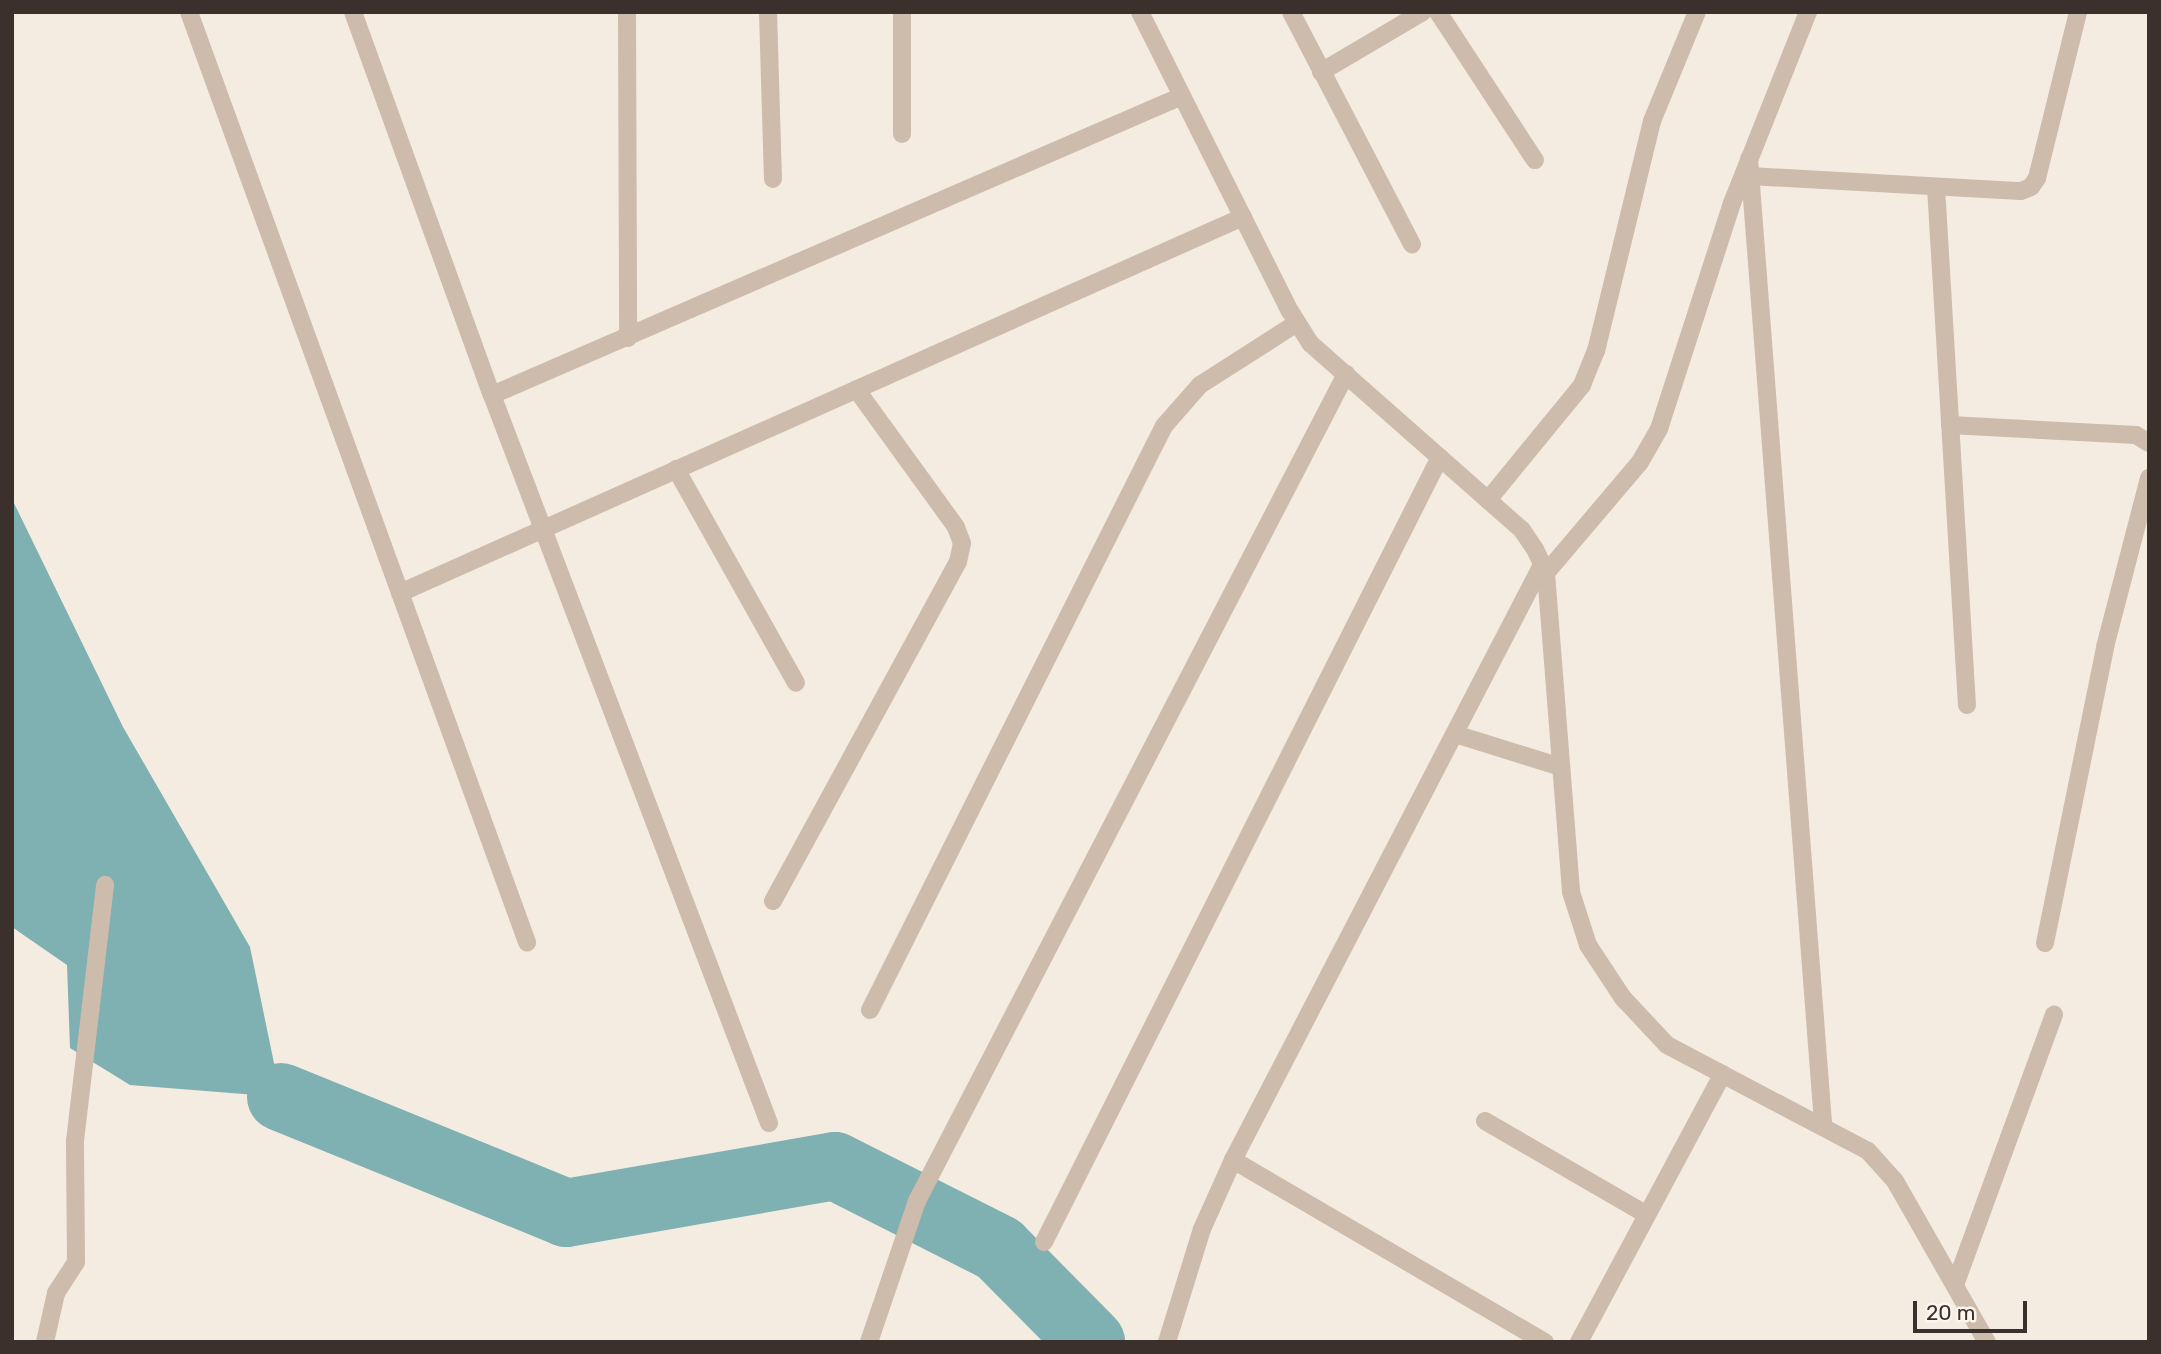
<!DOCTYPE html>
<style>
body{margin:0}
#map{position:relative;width:2161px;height:1354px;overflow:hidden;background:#f4ebe1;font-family:Rubik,sans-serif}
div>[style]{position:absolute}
.water>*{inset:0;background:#7fb0b2}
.river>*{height:68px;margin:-34px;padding:0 34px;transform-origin:34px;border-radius:34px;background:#7fb0b2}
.minor>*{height:18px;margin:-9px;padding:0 9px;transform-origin:9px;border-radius:9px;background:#cdbbac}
span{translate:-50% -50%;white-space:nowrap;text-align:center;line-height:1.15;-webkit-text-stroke:7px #fbf5ee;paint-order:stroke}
.frame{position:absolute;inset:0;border:14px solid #3b302b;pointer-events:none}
.scale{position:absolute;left:1913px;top:1301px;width:114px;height:32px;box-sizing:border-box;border:4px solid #3b302b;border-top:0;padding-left:9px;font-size:21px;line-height:24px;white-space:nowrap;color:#3b302b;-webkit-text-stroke:5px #fbf5ee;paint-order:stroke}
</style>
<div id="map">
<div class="water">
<div style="clip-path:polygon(12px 499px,123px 727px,250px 947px,281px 1097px,130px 1085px,70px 1048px,67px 965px,12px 927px)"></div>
</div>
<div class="river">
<div style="left:281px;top:1097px;width:308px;rotate:22.1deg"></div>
<div style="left:566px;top:1213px;width:273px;rotate:-9.9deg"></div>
<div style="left:835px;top:1166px;width:184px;rotate:26.8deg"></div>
<div style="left:999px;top:1249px;width:131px;rotate:45.3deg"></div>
</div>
<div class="minor">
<div style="left:189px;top:12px;width:990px;rotate:70.03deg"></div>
<div style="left:353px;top:12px;width:407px;rotate:70.1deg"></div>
<div style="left:492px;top:395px;width:779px;rotate:69.17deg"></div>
<div style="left:627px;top:12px;width:326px;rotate:89.8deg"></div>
<div style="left:768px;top:12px;width:167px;rotate:88.3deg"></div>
<div style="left:902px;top:12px;width:122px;rotate:90deg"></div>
<div style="left:1140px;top:12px;width:335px;rotate:63.4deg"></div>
<div style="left:1290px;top:311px;width:39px;rotate:58deg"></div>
<div style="left:1311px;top:344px;width:281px;rotate:41.4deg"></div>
<div style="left:1522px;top:530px;width:23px;rotate:56deg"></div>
<div style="left:1535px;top:549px;width:26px;rotate:65deg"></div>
<div style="left:1546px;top:573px;width:320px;rotate:85.5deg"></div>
<div style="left:1571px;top:892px;width:56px;rotate:72.2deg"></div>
<div style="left:1588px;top:945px;width:64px;rotate:56.6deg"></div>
<div style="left:1623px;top:998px;width:64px;rotate:46.9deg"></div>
<div style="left:1667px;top:1045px;width:227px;rotate:27.8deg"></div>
<div style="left:1868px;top:1151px;width:40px;rotate:48deg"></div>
<div style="left:1895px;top:1181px;width:185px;rotate:60.3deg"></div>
<div style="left:1291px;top:12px;width:262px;rotate:62.5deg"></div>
<div style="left:1438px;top:12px;width:177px;rotate:56.8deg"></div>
<div style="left:1321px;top:72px;width:118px;rotate:-30.5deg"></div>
<div style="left:1749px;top:159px;width:968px;rotate:85.61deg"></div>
<div style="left:1750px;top:176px;width:271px;rotate:3.2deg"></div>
<div style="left:2021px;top:191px;width:11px;rotate:-22deg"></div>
<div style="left:2031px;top:187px;width:11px;rotate:-56deg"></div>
<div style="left:2037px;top:178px;width:171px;rotate:-76.1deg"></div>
<div style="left:1936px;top:187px;width:519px;rotate:86.58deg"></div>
<div style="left:492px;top:395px;width:752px;rotate:-23.43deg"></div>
<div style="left:1950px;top:425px;width:186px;rotate:3.1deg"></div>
<div style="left:2136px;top:435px;width:15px;rotate:32deg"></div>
<div style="left:676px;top:469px;width:245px;rotate:60.7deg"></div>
<div style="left:1488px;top:500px;width:149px;rotate:-50.7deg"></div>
<div style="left:1582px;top:385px;width:37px;rotate:-68deg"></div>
<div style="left:1596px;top:351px;width:237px;rotate:-76.3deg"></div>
<div style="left:1652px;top:121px;width:118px;rotate:-67.6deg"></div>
<div style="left:1546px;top:573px;width:145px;rotate:-49.7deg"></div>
<div style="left:1640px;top:462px;width:38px;rotate:-60deg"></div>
<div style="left:1659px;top:429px;width:237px;rotate:-72.1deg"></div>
<div style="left:1732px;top:203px;width:206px;rotate:-68.3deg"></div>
<div style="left:400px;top:593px;width:923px;rotate:-24.04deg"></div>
<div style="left:1455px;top:734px;width:111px;rotate:17.3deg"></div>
<div style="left:773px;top:901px;width:386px;rotate:-61.4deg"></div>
<div style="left:958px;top:562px;width:19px;rotate:-78deg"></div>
<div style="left:962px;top:543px;width:17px;rotate:-111deg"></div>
<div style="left:956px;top:527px;width:170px;rotate:-125.9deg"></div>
<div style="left:2045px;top:943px;width:302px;rotate:-78.5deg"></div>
<div style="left:2105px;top:647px;width:175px;rotate:-75.4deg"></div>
<div style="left:870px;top:1010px;width:654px;rotate:-63.28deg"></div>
<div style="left:1164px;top:426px;width:55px;rotate:-48.7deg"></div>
<div style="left:1200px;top:385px;width:115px;rotate:-32.6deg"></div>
<div style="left:1485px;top:1121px;width:187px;rotate:30.1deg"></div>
<div style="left:1233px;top:1160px;width:361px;rotate:30.3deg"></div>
<div style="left:1044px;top:1242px;width:879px;rotate:-63.23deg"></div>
<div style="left:1955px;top:1285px;width:288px;rotate:-69.9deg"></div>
<div style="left:45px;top:1342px;width:50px;rotate:-77.3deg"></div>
<div style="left:56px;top:1293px;width:37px;rotate:-57deg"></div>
<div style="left:76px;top:1262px;width:121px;rotate:-90.5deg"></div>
<div style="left:75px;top:1141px;width:258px;rotate:-83.3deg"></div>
<div style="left:869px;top:1342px;width:149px;rotate:-71.2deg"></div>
<div style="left:917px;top:1201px;width:932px;rotate:-62.58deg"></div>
<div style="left:1167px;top:1342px;width:118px;rotate:-72.8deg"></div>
<div style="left:1202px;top:1229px;width:76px;rotate:-65.8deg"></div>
<div style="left:1233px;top:1160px;width:670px;rotate:-62.56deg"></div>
<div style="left:1579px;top:1342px;width:304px;rotate:-61.8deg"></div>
</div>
<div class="frame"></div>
<div class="scale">20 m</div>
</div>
